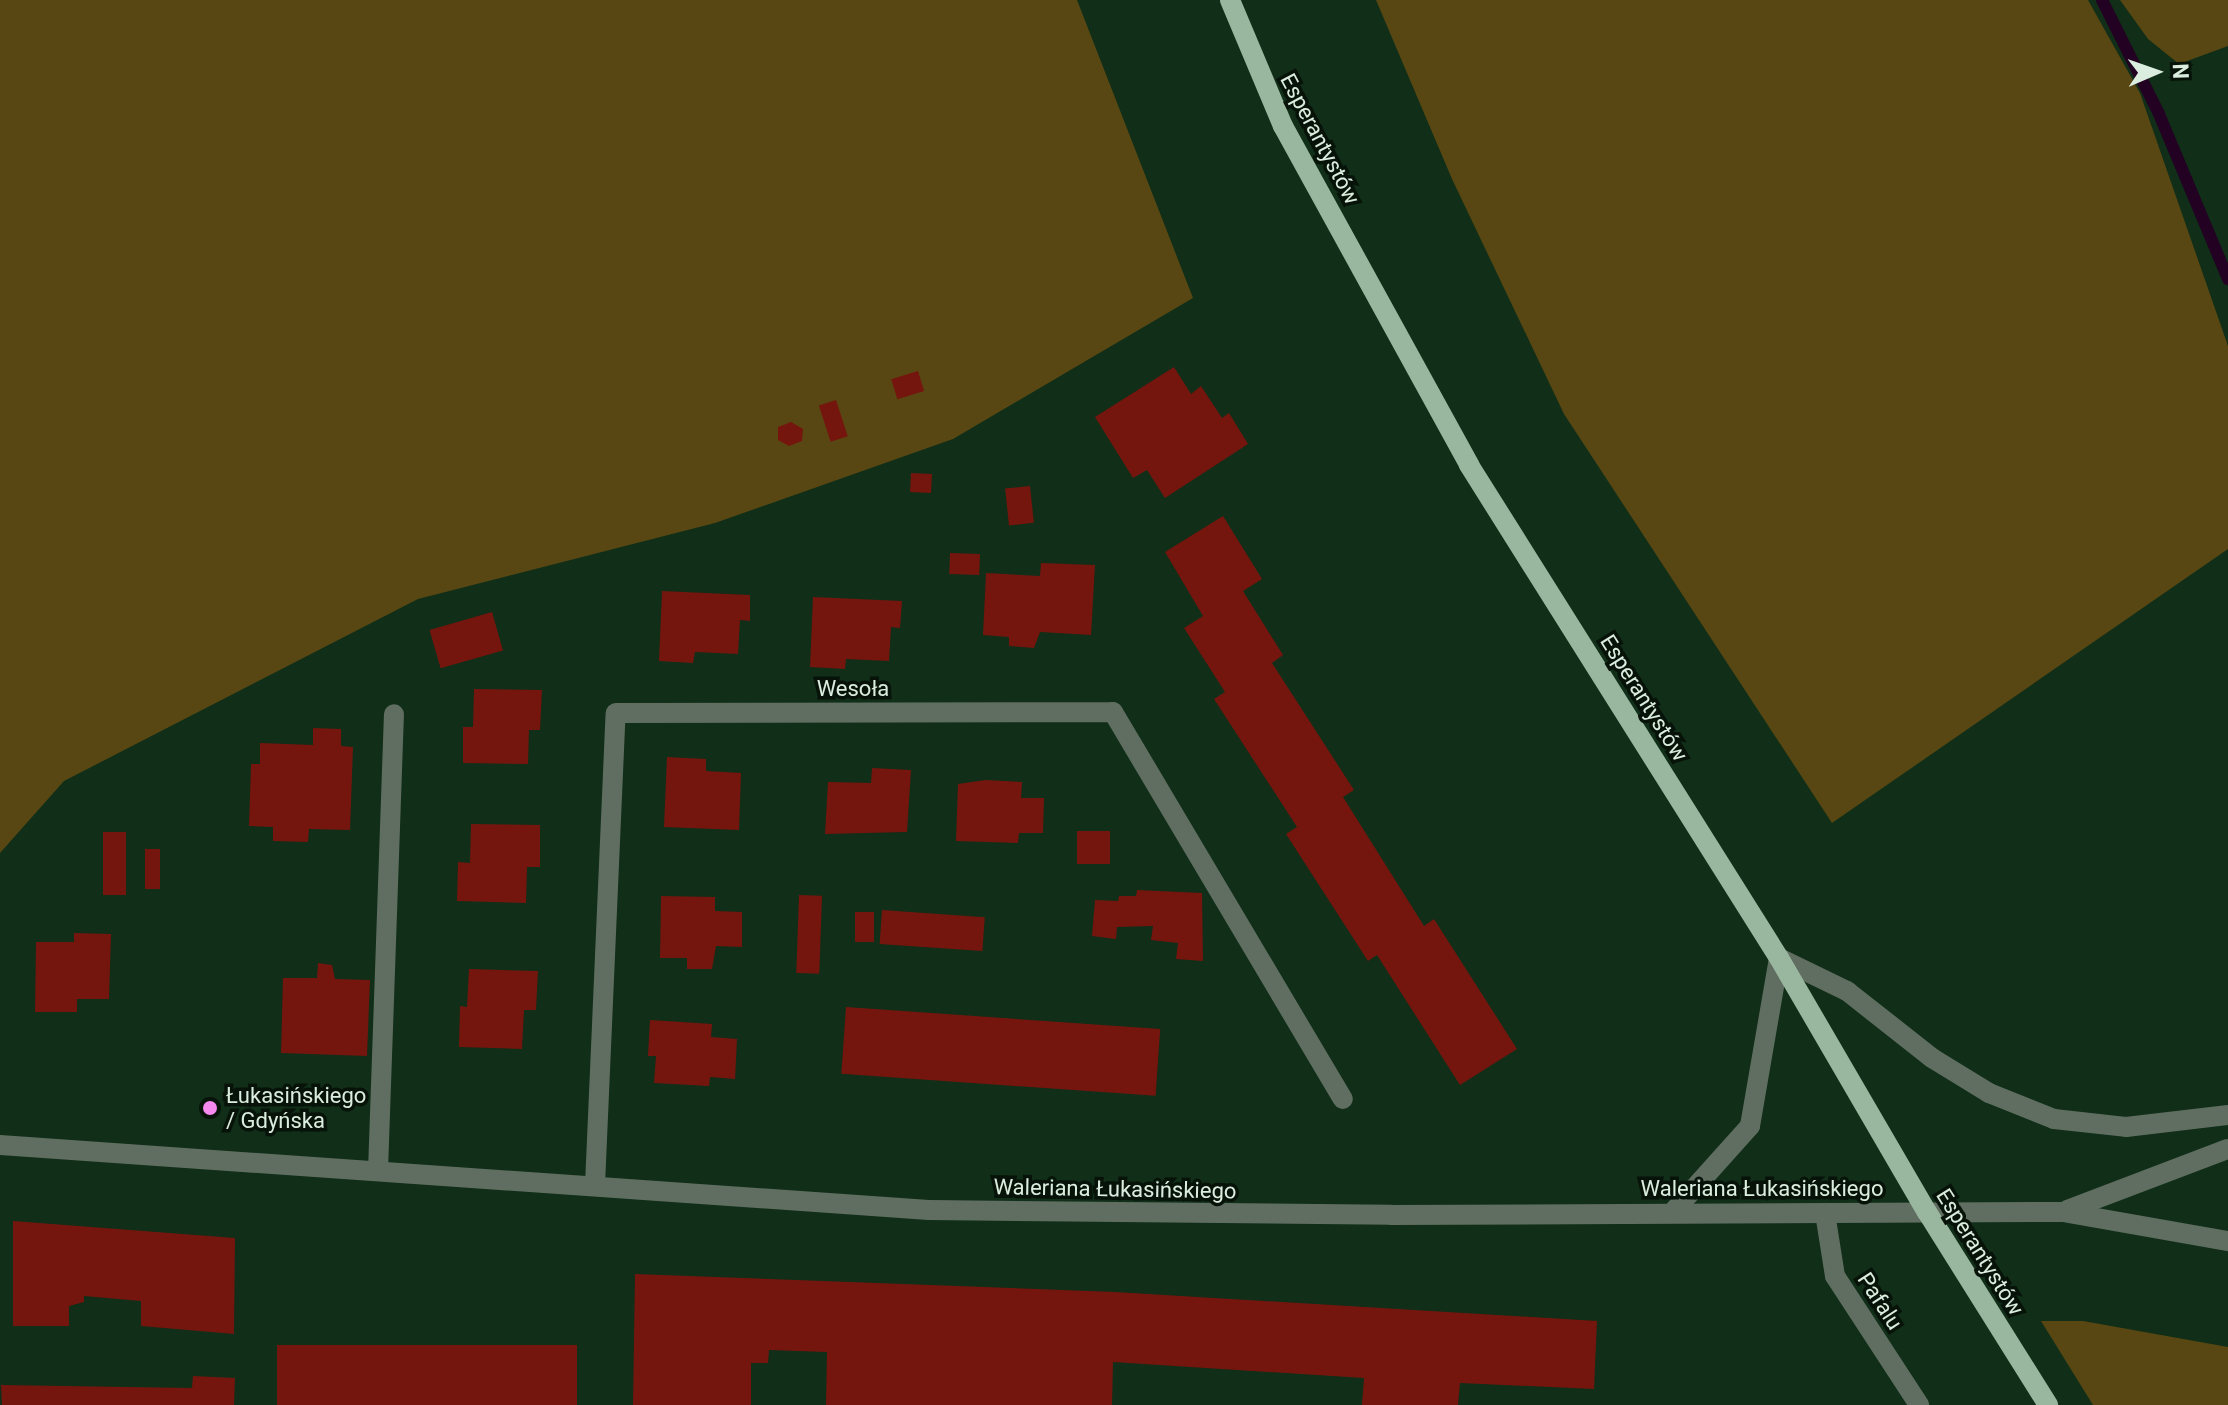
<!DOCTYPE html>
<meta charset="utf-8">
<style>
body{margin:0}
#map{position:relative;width:2228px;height:1405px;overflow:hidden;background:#102e18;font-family:Roboto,sans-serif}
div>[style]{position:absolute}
.green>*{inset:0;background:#584712}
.stream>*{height:12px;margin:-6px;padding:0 6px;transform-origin:6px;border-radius:6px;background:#230122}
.building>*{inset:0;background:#75160e;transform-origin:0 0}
.service>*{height:20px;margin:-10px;padding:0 10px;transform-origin:10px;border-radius:10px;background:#606e62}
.minor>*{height:20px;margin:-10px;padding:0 10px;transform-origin:10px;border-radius:10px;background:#606e62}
.tertiary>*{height:20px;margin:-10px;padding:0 10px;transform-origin:10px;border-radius:10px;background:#606e62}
.primary>*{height:20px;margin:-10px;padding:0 10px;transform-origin:10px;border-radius:10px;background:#99b69e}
.dots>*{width:22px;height:22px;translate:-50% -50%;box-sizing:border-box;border:4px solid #071309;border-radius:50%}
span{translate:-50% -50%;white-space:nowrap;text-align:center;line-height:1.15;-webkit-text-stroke:7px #071309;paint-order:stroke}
.street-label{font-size:22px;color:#dbedde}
.poi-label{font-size:22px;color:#dbedde}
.left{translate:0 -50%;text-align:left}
.north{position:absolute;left:2116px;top:32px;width:80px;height:80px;-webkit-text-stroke:6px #071309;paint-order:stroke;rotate:88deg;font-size:22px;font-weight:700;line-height:32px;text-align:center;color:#dbedde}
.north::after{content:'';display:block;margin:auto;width:28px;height:36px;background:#dbedde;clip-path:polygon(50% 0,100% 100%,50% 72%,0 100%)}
</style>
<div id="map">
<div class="green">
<div style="clip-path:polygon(0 0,1077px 0,1193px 298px,953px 439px,715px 523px,418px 599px,64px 781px,0 853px)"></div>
<div style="clip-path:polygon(1376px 0,2088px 0,2140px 93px,2228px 346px,2228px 549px,1832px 823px,1564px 414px,1452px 179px)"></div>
<div style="clip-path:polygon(2120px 0,2228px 0,2228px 46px,2179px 64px,2148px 39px)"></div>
<div style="clip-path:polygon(2041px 1321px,2083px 1321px,2228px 1347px,2228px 1405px,2093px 1405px)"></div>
</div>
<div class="stream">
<div style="left:2102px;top:0;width:127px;rotate:63.4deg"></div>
<div style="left:2159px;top:114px;width:179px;rotate:67.3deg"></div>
</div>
<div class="building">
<div style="clip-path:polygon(1174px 367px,1191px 394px,1201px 386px,1222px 418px,1229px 413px,1248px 444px,1165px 498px,1147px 470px,1133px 478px,1095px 417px)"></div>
<div style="left:918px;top:371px;width:21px;height:28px;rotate:73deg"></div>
<div style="left:836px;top:400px;width:38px;height:18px;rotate:72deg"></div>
<div style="clip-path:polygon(791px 422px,803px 429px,802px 441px,789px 446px,778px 440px,778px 427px)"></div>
<div style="left:911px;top:473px;width:21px;height:19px;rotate:3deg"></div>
<div style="left:1030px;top:486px;width:37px;height:25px;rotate:84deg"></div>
<div style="clip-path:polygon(1223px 516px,1262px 579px,1243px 591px,1283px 655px,1272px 663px,1354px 790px,1343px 797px,1424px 926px,1434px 919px,1517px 1049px,1460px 1085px,1377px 955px,1368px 961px,1286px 834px,1297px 827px,1214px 699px,1225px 692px,1184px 628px,1203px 616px,1165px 552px)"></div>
<div style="left:950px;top:553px;width:30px;height:21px;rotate:2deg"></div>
<div style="clip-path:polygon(1041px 563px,1095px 565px,1091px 635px,1040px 632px,1034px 648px,1009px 646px,1009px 637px,983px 635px,986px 573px,1040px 576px)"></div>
<div style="clip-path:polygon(662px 591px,750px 595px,750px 621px,740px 620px,738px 654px,695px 652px,693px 663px,659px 661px)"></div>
<div style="clip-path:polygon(813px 597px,902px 601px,900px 628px,891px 627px,889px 661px,846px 659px,845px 669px,810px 667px)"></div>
<div style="left:492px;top:612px;width:40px;height:65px;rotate:74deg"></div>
<div style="clip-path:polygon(474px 689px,542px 690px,540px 730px,529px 730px,528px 764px,463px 763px,463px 727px,473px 727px)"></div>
<div style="clip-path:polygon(313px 728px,341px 729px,341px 746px,353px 747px,350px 830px,309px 829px,308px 842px,273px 841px,273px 827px,249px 826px,251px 764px,260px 764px,260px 743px,313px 745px)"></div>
<div style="clip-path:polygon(667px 757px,706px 759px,706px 771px,741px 773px,739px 830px,664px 827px)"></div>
<div style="clip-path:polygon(872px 768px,911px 770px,907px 832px,825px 834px,828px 782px,871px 783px)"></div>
<div style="clip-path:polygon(986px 780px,1022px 782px,1021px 798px,1044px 798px,1043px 833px,1019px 833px,1018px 843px,956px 841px,958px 784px)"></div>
<div style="clip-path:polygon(471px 824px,540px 825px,540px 867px,527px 867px,526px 903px,457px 901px,458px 862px,470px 863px)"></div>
<div style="left:1110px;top:831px;width:33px;height:33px;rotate:90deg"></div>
<div style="left:103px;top:832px;width:23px;height:63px"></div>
<div style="left:145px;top:849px;width:15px;height:40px"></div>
<div style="clip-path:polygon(1137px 890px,1202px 893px,1203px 961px,1176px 959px,1178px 943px,1151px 940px,1153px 926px,1117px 927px,1116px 939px,1092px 936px,1095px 900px,1118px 901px,1119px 896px,1136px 896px)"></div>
<div style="left:799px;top:895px;width:23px;height:78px;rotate:2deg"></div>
<div style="clip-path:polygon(661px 896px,715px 897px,715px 911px,742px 912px,742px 947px,716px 946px,712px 969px,687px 969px,687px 958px,660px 958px)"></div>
<div style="left:882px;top:910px;width:103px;height:34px;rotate:4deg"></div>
<div style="left:855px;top:912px;width:19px;height:30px"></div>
<div style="clip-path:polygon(74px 933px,111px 934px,109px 999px,77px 999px,77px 1012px,35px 1012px,36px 942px,74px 942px)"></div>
<div style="clip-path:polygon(318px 963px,332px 965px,335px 979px,370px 980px,367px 1056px,281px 1053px,283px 978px,317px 978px)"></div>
<div style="clip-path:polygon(469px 969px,538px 971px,536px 1010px,524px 1010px,522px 1049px,459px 1047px,460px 1006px,467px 1007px)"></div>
<div style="left:846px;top:1007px;width:315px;height:67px;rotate:4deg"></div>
<div style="clip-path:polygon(650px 1020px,712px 1024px,711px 1037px,737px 1039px,735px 1079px,710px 1077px,709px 1086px,654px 1083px,656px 1056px,648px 1056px)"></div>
<div style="clip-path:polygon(13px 1221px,235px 1238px,234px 1334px,141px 1326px,141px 1301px,84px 1296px,84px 1302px,69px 1306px,69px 1326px,13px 1326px)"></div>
<div style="clip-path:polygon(635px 1274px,1115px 1292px,1597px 1321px,1594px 1389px,1460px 1383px,1458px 1405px,1362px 1405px,1364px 1378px,1113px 1362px,1112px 1405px,826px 1405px,827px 1352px,769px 1350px,768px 1363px,751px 1363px,751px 1405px,633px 1405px)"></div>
<div style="left:277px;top:1345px;width:300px;height:60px"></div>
<div style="clip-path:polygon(193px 1376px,235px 1378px,234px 1405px,2px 1405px,1px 1385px,192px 1388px)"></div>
</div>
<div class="service">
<div style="left:378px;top:1171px;width:457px;rotate:-88deg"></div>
<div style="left:1825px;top:1213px;width:64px;rotate:81deg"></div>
<div style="left:1835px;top:1276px;width:154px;rotate:56.9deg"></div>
</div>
<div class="minor">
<div style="left:595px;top:1185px;width:472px;rotate:-87.5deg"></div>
<div style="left:616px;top:713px;width:497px;rotate:-0.1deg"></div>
<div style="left:1113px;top:712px;width:450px;rotate:59.3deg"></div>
</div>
<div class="tertiary">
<div style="left:0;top:1145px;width:931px;rotate:4deg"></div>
<div style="left:929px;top:1210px;width:462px;rotate:0.6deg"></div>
<div style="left:1391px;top:1215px;width:672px;rotate:-0.26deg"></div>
<div style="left:2063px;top:1212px;width:168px;rotate:10deg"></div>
<div style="left:2067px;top:1210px;width:172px;rotate:-20.8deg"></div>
<div style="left:1672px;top:1213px;width:117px;rotate:-48.1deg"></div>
<div style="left:1750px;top:1126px;width:170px;rotate:-80.2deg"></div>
<div style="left:1779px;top:958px;width:76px;rotate:25.9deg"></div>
<div style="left:1847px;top:991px;width:108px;rotate:38.2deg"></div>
<div style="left:1932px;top:1058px;width:67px;rotate:31.6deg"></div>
<div style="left:1989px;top:1093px;width:70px;rotate:21.8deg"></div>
<div style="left:2054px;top:1119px;width:72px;rotate:6.3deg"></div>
<div style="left:2126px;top:1127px;width:103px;rotate:-6.7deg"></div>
</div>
<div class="primary">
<div style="left:1230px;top:0;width:137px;rotate:67.2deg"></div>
<div style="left:1283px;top:126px;width:387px;rotate:61.2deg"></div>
<div style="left:1469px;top:465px;width:582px;rotate:57.84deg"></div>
<div style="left:1779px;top:958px;width:294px;rotate:59.8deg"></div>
<div style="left:1927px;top:1212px;width:228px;rotate:57.9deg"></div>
</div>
<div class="dots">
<div style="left:210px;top:1108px;background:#f689ee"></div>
</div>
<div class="street-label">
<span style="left:1320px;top:139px;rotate:62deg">Esperantystów</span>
<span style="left:853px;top:689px">Wesoła</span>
<span style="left:1644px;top:698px;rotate:58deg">Esperantystów</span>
<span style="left:1115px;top:1189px;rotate:1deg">Waleriana Łukasińskiego</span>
<span style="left:1762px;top:1189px">Waleriana Łukasińskiego</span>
<span style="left:1980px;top:1252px;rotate:58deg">Esperantystów</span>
<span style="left:1880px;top:1301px;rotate:57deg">Pafalu</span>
</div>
<div class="poi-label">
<span class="left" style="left:226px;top:1108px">Łukasińskiego<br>/ Gdyńska</span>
</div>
<div class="north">N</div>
</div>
